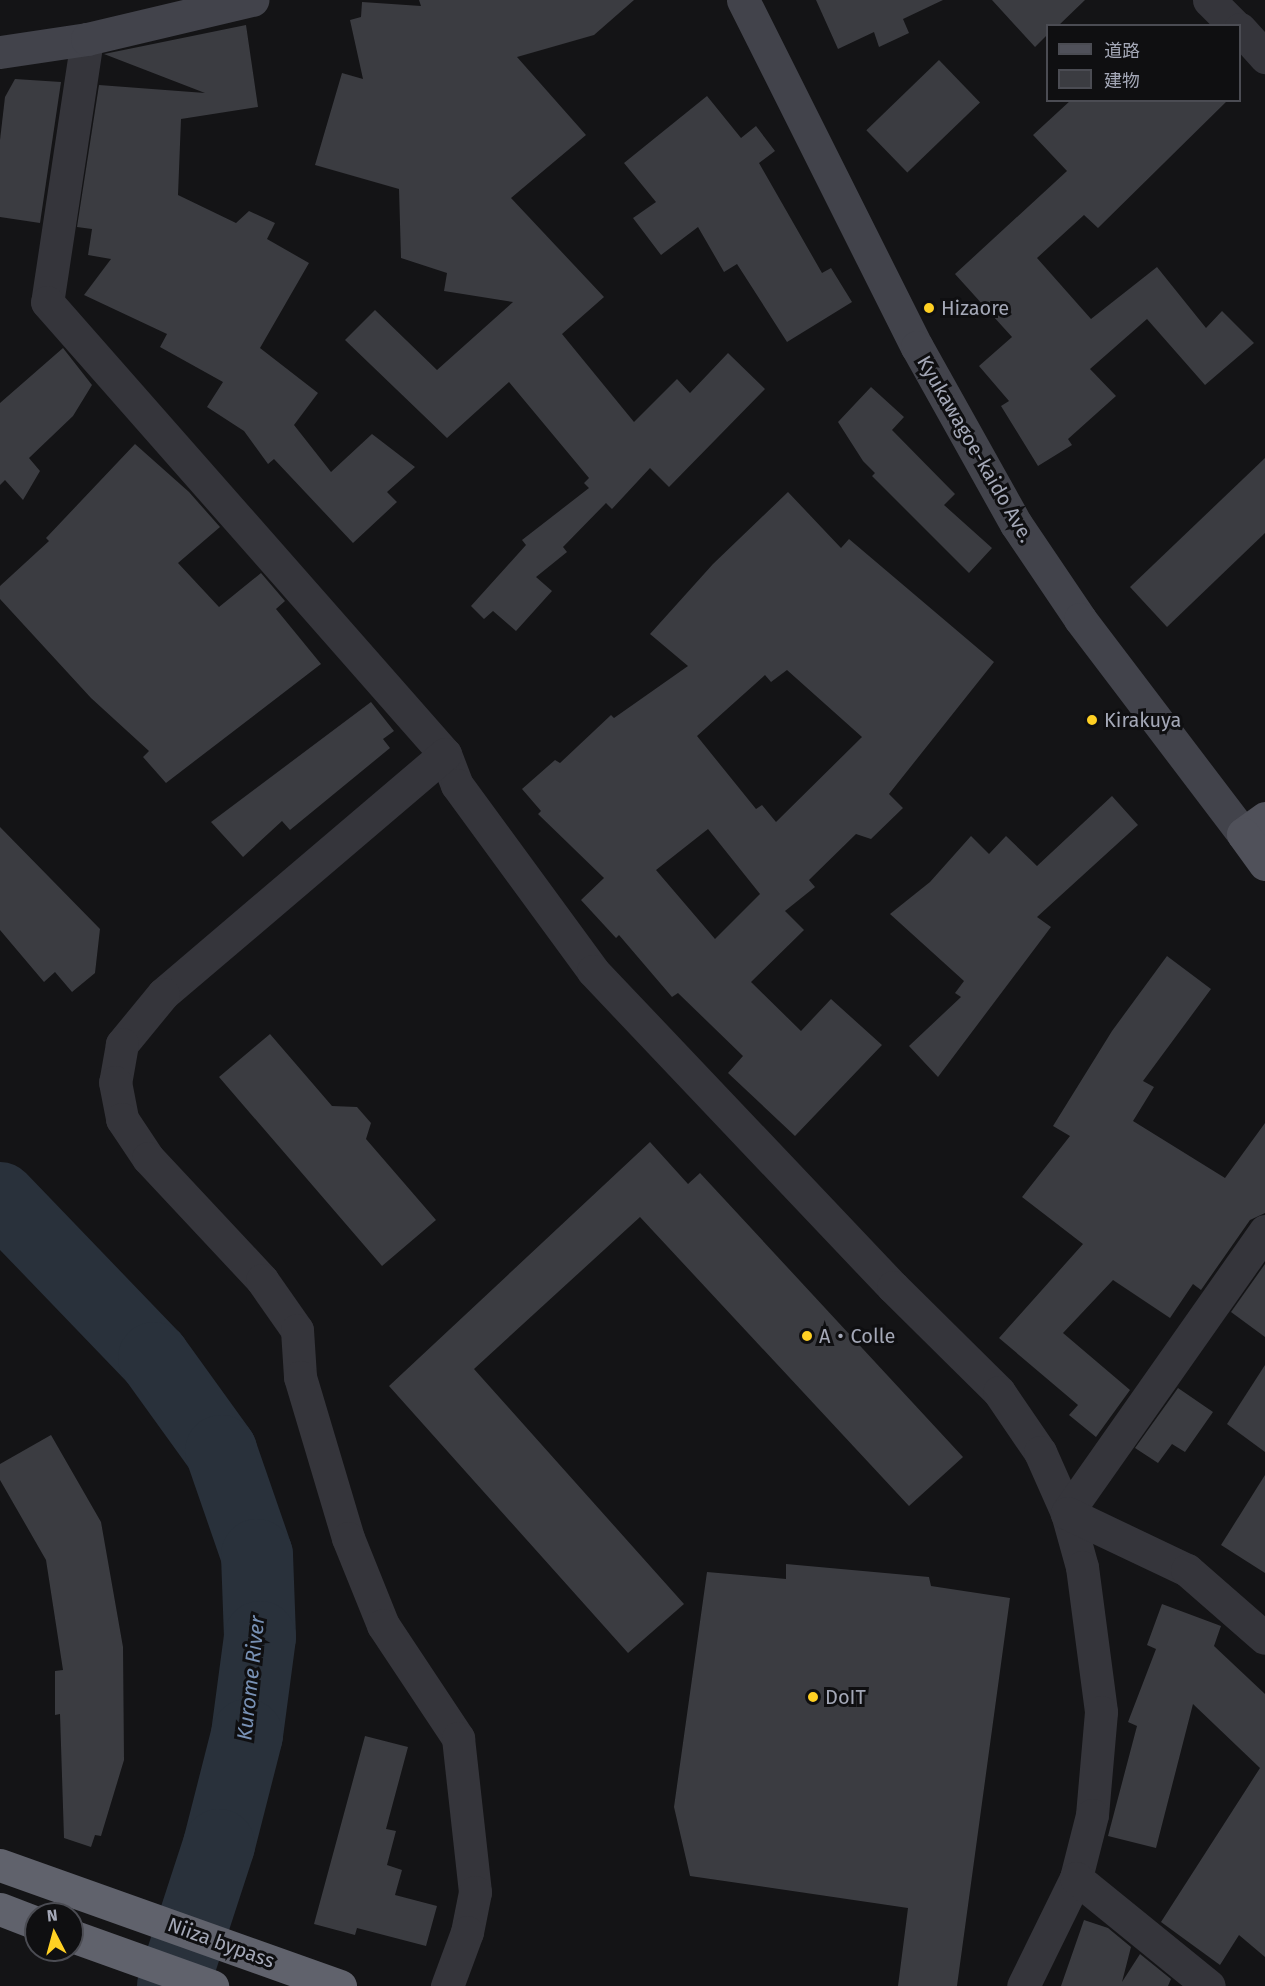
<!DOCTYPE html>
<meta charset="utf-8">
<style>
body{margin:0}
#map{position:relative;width:1265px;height:1986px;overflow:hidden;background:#141416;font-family:"Fira Sans","Noto Sans JP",sans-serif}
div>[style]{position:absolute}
.river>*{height:72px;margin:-36px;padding:0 36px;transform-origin:36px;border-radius:36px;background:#29313b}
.building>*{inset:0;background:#3b3c41;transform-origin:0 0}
.street>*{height:33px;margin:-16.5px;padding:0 16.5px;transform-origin:16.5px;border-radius:16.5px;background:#35353b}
.secondary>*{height:33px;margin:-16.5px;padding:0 16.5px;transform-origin:16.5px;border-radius:16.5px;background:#42434b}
.primary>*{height:33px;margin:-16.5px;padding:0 16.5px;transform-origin:16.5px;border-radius:16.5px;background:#50515a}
.highway>*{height:33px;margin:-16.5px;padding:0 16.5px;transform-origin:16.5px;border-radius:16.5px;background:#60626c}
.dots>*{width:16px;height:16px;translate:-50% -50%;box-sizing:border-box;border:3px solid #0f0f11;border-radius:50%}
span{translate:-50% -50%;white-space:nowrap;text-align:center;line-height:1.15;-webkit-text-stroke:6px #0f0f11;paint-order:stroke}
.poi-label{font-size:20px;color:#a4a8b7}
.left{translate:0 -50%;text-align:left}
.street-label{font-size:20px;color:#a4a8b7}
.water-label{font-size:21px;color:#7891b5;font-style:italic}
.legend{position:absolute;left:1046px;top:24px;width:195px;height:78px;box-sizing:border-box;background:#0f0f11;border:2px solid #4b4c53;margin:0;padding:8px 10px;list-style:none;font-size:18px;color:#a4a8b7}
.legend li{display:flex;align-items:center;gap:12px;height:30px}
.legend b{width:30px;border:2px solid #4b4c53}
.north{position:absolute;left:24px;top:1902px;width:60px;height:60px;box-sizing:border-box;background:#0f0f11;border:2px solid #4b4c53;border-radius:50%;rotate:354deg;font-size:16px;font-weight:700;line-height:24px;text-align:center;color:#a4a8b7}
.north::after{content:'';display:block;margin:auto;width:21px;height:27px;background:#ffd023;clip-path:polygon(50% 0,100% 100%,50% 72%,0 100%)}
</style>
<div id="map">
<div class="river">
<div style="left:0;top:1198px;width:222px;rotate:46.1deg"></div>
<div style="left:154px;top:1358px;width:115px;rotate:54.2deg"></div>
<div style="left:221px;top:1451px;width:110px;rotate:70.9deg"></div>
<div style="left:257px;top:1555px;width:82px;rotate:87.9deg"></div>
<div style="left:260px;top:1637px;width:99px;rotate:97.6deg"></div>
<div style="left:247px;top:1735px;width:114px;rotate:104.3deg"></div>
<div style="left:219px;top:1845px;width:148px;rotate:108.1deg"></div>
</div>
<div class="building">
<div style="clip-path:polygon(419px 0,634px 0,594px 35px,517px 57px,586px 135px,511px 198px,604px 297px,562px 334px,634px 422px,677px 379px,690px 393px,728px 353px,765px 389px,669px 487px,650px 468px,612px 509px,606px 503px,563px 547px,567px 552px,536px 577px,552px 591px,516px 631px,493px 611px,484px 619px,471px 606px,526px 545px,522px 540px,589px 488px,584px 483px,589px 478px,509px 382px,447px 438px,345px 340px,375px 310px,437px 370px,513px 302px,444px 291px,447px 273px,401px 258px,399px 189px,315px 165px,342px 73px,363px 79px,350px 20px,361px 17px,362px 2px,421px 6px)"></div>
<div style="clip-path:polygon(816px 0,943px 0,903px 19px,909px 33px,879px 47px,874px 32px,838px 49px)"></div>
<div style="clip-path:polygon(992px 0,1085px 0,1058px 26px,1047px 26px,1047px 35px,1035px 47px)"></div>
<div style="clip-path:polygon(246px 25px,258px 107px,181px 119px,178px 195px,236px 223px,249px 211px,275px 223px,267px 239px,309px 263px,260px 348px,318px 393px,294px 425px,331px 472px,372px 434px,415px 467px,387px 492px,397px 502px,353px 543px,274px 459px,268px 464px,244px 431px,207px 407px,223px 382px,160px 347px,167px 334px,84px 295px,111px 259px,88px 255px,92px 229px,77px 227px,99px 85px,205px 93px,104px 54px)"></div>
<div style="left:939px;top:60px;width:59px;height:101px;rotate:46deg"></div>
<div style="clip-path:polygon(15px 79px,61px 82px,40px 223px,0 217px,0 140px,5px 97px)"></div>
<div style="clip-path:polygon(707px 96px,741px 138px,756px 126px,775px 151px,759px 163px,822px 273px,831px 268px,852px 302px,787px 342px,737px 264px,724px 272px,698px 227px,661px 255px,633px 218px,656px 202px,624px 163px)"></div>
<div style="clip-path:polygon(1071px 100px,1228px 100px,1098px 228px,1084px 215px,1037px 258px,1091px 319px,1157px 267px,1206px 328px,1222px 311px,1254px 343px,1205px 385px,1147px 319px,1090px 369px,1116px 396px,1068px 439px,1072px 445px,1038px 466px,1001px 406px,1009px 401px,979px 366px,1012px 337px,955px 274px,1067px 171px,1033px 135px)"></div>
<div style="clip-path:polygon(63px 348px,92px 385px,73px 416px,29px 458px,40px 471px,23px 500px,5px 480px,0 485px,0 403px)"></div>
<div style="clip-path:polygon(871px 387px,904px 417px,892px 430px,955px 494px,944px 505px,992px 548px,969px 573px,872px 476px,875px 473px,863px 461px,838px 422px)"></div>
<div style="clip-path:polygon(135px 444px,189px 492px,220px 527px,178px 563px,219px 607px,261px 573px,285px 601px,276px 609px,321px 664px,166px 783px,143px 757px,149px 751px,91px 698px,0 599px,0 586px,49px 541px,46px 538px)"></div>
<div style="clip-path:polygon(1265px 458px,1265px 533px,1167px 627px,1130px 587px)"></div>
<div style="clip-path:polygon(evenodd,788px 492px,841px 548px,849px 539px,994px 662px,889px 794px,903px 808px,871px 839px,856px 834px,809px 880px,815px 887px,785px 911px,804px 930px,751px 982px,801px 1031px,831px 999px,882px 1045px,795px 1136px,728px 1073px,743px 1056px,678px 993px,672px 997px,619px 935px,616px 938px,581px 900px,604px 878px,538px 814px,541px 811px,522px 789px,555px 760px,560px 763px,611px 715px,614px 718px,688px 666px,650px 634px,713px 564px,788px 492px,787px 670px,862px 737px,776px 822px,762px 805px,756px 809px,697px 736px,765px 675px,771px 682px,787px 670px,788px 492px,708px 829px,760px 894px,715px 939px,656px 870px,708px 829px)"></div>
<div style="clip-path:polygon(371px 702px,394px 731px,383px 739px,390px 748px,290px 830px,282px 821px,243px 857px,211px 822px)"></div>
<div style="clip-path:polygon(1112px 796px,1138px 825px,1037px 917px,1051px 927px,938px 1077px,909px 1046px,961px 997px,955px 993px,964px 981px,890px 914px,930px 882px,971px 836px,989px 854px,1006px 836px,1037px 866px)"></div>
<div style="clip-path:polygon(0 827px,100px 929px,95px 973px,72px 992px,55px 972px,44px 982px,0 930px)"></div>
<div style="clip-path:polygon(1167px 956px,1211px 989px,1143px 1081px,1154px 1087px,1133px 1121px,1225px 1178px,1265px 1123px,1265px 1213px,1250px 1220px,1201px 1290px,1193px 1284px,1170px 1318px,1113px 1280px,1063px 1333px,1130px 1390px,1096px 1437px,1069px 1415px,1078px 1405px,999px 1338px,1083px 1244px,1022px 1197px,1070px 1136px,1053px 1126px,1112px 1031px)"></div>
<div style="clip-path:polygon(270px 1034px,332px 1106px,357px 1107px,371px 1123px,366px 1139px,436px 1220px,382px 1266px,219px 1077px)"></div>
<div style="clip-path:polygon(650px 1142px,688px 1184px,700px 1173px,963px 1457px,909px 1506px,640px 1217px,474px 1369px,684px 1604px,628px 1653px,389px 1386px)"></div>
<div style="clip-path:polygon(1265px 1264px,1265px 1337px,1231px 1312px)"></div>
<div style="clip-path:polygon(1265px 1365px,1265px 1452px,1227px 1424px)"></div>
<div style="clip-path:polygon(1178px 1388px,1213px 1412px,1185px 1452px,1172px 1444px,1158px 1463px,1135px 1448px)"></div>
<div style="clip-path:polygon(51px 1435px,101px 1522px,123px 1647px,124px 1760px,101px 1836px,95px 1835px,91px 1847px,64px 1838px,60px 1714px,55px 1715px,55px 1671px,63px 1670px,46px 1560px,0 1480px,0 1464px)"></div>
<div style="clip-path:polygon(1265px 1475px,1265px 1573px,1221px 1545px)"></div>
<div style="clip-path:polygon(786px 1564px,929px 1577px,931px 1586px,1010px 1598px,957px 1986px,898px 1986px,908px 1908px,690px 1876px,674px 1807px,707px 1572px,786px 1579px)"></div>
<div style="clip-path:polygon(1162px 1604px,1221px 1626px,1214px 1646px,1265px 1694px,1265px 1957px,1239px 1935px,1220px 1965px,1161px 1922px,1260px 1768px,1193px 1704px,1156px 1848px,1108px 1836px,1137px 1726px,1128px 1722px,1156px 1649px,1147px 1645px)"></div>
<div style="clip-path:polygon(365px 1736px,408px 1747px,386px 1829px,396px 1831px,387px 1865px,402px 1870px,395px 1895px,437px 1906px,426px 1946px,357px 1928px,355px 1935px,314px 1924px)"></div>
<div style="clip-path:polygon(1084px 1920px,1108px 1928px,1131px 1947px,1122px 1982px,1140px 1954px,1171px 1979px,1168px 1986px,1061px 1986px)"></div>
</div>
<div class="street">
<div style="left:1209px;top:0;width:37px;rotate:45deg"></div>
<div style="left:1240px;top:29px;width:38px;rotate:48deg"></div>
<div style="left:87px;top:39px;width:266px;rotate:98.6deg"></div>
<div style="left:47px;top:302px;width:602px;rotate:48.64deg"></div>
<div style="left:445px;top:754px;width:33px;rotate:69deg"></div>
<div style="left:457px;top:785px;width:230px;rotate:53.8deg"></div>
<div style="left:593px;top:971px;width:436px;rotate:46.5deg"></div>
<div style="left:893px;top:1287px;width:149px;rotate:44.7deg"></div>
<div style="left:999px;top:1392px;width:73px;rotate:55.7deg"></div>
<div style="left:1040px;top:1452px;width:67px;rotate:66.1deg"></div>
<div style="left:1067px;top:1513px;width:56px;rotate:74.5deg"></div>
<div style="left:1082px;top:1567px;width:146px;rotate:82.5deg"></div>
<div style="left:1101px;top:1712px;width:103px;rotate:95deg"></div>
<div style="left:1092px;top:1815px;width:65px;rotate:104.3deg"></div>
<div style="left:1076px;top:1878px;width:120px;rotate:116.1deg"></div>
<div style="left:445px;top:754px;width:370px;rotate:139.6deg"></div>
<div style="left:163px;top:994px;width:65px;rotate:129.4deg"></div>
<div style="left:122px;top:1044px;width:39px;rotate:100deg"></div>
<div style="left:115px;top:1082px;width:38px;rotate:79deg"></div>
<div style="left:122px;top:1119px;width:47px;rotate:56.3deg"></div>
<div style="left:148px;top:1158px;width:167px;rotate:46.9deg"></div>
<div style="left:262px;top:1280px;width:61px;rotate:55deg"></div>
<div style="left:297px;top:1330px;width:47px;rotate:86.3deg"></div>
<div style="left:300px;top:1377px;width:168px;rotate:73.4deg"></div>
<div style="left:348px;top:1538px;width:94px;rotate:68.1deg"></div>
<div style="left:383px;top:1625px;width:136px;rotate:56.4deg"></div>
<div style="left:458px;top:1738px;width:155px;rotate:83.7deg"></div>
<div style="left:475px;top:1892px;width:41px;rotate:101.3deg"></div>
<div style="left:467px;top:1932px;width:58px;rotate:110.3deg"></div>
<div style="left:1265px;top:1231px;width:345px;rotate:125.1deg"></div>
<div style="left:1067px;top:1513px;width:133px;rotate:25.4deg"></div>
<div style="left:1187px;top:1570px;width:103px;rotate:41.1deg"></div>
<div style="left:1076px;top:1878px;width:171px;rotate:39.1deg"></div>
</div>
<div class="secondary">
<div style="left:743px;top:0;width:388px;rotate:63.4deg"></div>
<div style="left:917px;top:347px;width:203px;rotate:60.8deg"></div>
<div style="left:1016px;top:524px;width:115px;rotate:56deg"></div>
<div style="left:1080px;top:619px;width:270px;rotate:52.8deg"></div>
<div style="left:0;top:52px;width:88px;rotate:-8.5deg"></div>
<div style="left:87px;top:39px;width:170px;rotate:-13.3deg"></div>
</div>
<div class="primary">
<div style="left:1265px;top:818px;width:27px;rotate:144deg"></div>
<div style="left:1243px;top:834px;width:37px;rotate:54deg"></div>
</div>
<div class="highway">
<div style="left:0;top:1865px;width:361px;rotate:19.6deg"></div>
<div style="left:0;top:1909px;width:39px;rotate:21deg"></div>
<div style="left:72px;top:1936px;width:149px;rotate:19.7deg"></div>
</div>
<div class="dots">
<div style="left:929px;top:308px;background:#ffd023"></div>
<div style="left:1092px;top:720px;background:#ffd023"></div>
<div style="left:807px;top:1336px;background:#ffd023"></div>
<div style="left:813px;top:1697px;background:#ffd023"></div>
</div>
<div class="poi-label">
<span class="left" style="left:941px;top:308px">Hizaore</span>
<span class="left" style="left:1104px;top:720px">Kirakuya</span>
<span class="left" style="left:819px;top:1336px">A・Colle</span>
<span class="left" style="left:825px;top:1697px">DoIT</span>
</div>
<div class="street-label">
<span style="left:975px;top:449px;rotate:60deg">Kyukawagoe-kaido Ave.</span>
<span style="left:221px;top:1943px;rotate:20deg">Niiza bypass</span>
</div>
<div class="water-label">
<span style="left:251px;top:1678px;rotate:-84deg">Kurome River</span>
</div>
<ul class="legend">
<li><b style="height:8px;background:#50515a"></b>道路</li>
<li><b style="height:16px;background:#3b3c41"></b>建物</li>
</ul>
<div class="north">N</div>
</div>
